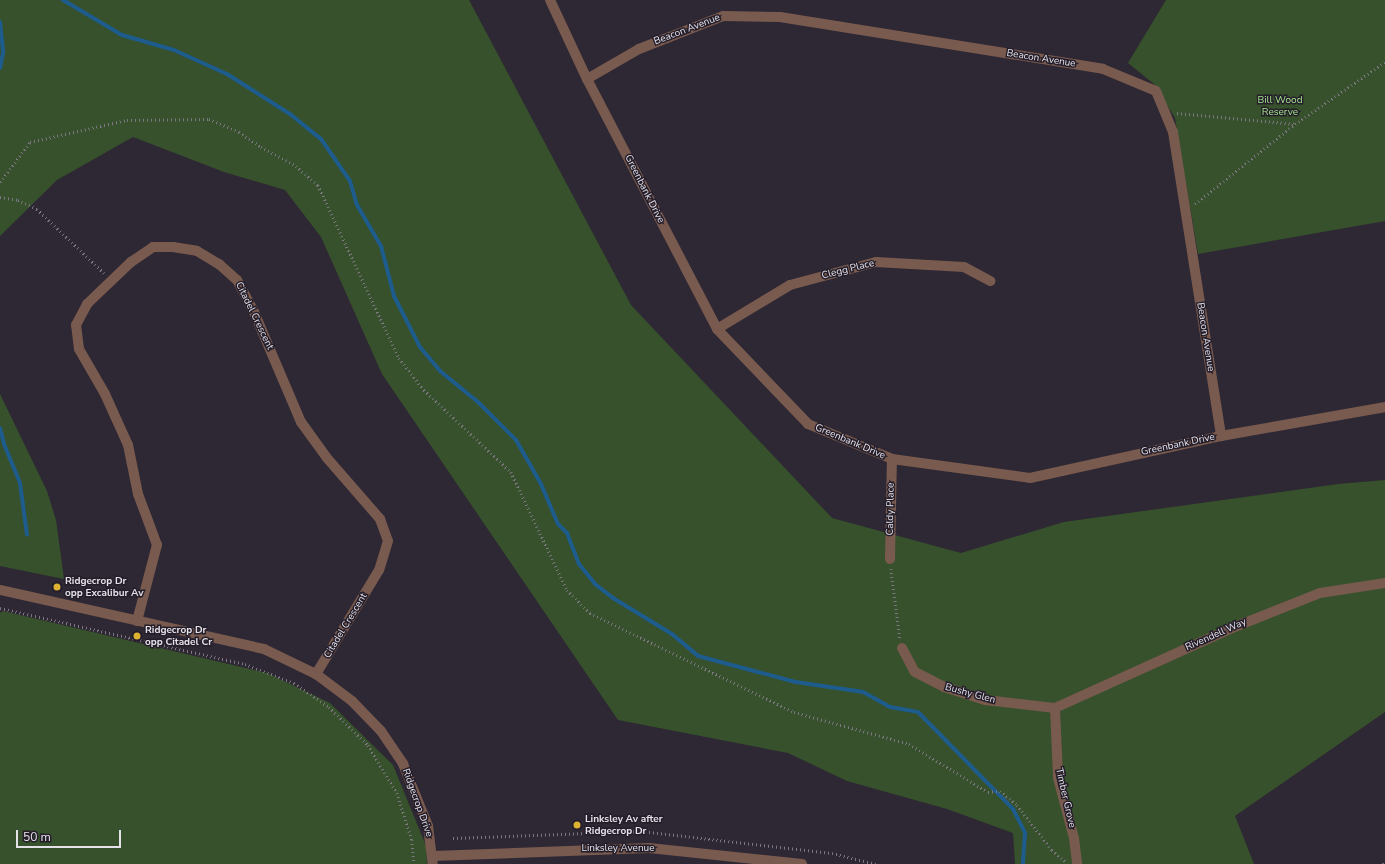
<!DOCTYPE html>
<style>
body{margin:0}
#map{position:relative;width:1385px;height:864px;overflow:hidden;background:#2e2834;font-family:"Nunito Sans",sans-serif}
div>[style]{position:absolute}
.green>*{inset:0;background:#36512b}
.stream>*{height:4px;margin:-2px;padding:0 2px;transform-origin:2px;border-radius:2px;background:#1d5c8d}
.path>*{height:2.5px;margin-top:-1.25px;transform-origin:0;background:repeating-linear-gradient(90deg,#7c7781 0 1px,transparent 0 4px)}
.minor>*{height:10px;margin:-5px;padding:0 5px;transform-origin:5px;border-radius:5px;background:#795a4e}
.dots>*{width:11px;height:11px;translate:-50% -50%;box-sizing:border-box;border:2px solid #241e2a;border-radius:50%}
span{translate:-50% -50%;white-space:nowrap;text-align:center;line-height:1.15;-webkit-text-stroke:3px #241e2a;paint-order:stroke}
.street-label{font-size:10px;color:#e5e1e9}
.park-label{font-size:10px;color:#a5e38d}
.poi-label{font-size:10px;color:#e5e1e9;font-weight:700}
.left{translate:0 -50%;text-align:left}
.scale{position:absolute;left:16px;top:830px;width:105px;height:18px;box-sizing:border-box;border:2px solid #e5e1e9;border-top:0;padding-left:5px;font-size:12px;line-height:14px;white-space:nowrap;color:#e5e1e9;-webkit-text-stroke:3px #241e2a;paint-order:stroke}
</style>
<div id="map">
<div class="green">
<div style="clip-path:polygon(0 0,469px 0,631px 305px,832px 518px,961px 553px,1064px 522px,1338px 484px,1385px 480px,1385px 712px,1235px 816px,1254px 864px,1015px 864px,1013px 833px,947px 809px,847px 781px,788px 753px,618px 720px,382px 374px,321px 237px,285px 190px,224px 172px,133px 137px,57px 180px,0 236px)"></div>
<div style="clip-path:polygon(1166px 0,1385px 0,1385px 221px,1198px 254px,1175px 118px,1154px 84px,1128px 63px)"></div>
<div style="clip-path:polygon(0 394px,47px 491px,56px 520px,64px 579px,0 566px)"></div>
<div style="clip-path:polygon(3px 611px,267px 673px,330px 703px,393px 765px,426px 846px,427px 864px,0 864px,0 613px)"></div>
</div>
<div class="stream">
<div style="left:63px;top:0;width:69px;rotate:30.7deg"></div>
<div style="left:122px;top:35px;width:54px;rotate:16.1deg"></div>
<div style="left:174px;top:50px;width:58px;rotate:24.4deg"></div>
<div style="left:227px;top:74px;width:75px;rotate:32.4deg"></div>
<div style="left:290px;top:114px;width:40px;rotate:39deg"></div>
<div style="left:321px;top:139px;width:51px;rotate:55.4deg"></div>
<div style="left:350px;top:181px;width:25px;rotate:74deg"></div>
<div style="left:357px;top:205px;width:48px;rotate:59.7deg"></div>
<div style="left:381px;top:246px;width:52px;rotate:75.4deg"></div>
<div style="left:394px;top:296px;width:57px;rotate:63deg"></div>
<div style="left:420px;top:347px;width:31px;rotate:50deg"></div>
<div style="left:440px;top:371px;width:49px;rotate:39.2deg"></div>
<div style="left:478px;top:402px;width:54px;rotate:45deg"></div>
<div style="left:516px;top:440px;width:51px;rotate:60.4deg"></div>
<div style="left:541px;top:484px;width:43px;rotate:67deg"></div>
<div style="left:558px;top:524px;width:13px;rotate:45deg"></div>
<div style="left:567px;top:533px;width:33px;rotate:69deg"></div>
<div style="left:579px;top:564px;width:26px;rotate:51deg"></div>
<div style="left:595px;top:584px;width:23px;rotate:38deg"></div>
<div style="left:613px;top:598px;width:69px;rotate:31.4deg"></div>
<div style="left:672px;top:634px;width:34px;rotate:40deg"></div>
<div style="left:698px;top:656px;width:101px;rotate:14.9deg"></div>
<div style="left:796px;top:682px;width:68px;rotate:8.5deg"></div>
<div style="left:863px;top:692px;width:31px;rotate:29deg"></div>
<div style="left:890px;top:707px;width:28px;rotate:10deg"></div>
<div style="left:918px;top:712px;width:136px;rotate:45.6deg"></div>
<div style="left:1013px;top:809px;width:27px;rotate:63deg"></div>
<div style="left:1025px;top:833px;width:31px;rotate:94deg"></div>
<div style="left:0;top:22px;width:31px;rotate:84deg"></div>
<div style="left:3px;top:53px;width:15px;rotate:101deg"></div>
<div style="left:0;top:428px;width:16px;rotate:76deg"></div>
<div style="left:4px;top:444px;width:42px;rotate:67.7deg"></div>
<div style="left:20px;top:483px;width:52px;rotate:82.3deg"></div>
</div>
<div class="path">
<div style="left:1177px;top:113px;width:119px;rotate:5.3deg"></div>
<div style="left:0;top:182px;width:50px;rotate:-53.1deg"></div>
<div style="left:30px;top:142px;width:99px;rotate:-12.8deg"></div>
<div style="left:127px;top:120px;width:82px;rotate:-0.7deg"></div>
<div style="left:209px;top:119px;width:33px;rotate:23deg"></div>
<div style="left:239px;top:132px;width:27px;rotate:34deg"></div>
<div style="left:261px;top:147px;width:40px;rotate:28deg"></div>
<div style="left:296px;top:166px;width:29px;rotate:41deg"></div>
<div style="left:318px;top:185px;width:191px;rotate:64.9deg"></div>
<div style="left:399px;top:358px;width:41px;rotate:52deg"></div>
<div style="left:424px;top:390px;width:120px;rotate:43.3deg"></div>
<div style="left:511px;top:472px;width:131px;rotate:64.6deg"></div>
<div style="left:567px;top:590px;width:33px;rotate:45deg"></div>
<div style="left:590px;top:613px;width:227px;rotate:25.9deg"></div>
<div style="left:794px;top:712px;width:119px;rotate:15.5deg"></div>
<div style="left:909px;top:744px;width:92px;rotate:31.3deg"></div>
<div style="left:988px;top:792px;width:12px;rotate:-5deg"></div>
<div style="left:1000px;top:791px;width:22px;rotate:39deg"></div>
<div style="left:1017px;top:805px;width:57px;rotate:52.1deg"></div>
<div style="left:1052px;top:850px;width:17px;rotate:40deg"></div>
<div style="left:0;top:197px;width:18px;rotate:9deg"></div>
<div style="left:18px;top:200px;width:21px;rotate:25deg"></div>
<div style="left:37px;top:209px;width:93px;rotate:43.7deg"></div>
<div style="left:1195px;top:204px;width:128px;rotate:-38.7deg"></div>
<div style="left:1295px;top:124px;width:109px;rotate:-34.6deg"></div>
<div style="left:891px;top:569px;width:70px;rotate:82.6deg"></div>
<div style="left:0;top:608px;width:251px;rotate:12.9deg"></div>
<div style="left:245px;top:664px;width:53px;rotate:21.2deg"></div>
<div style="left:294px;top:683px;width:42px;rotate:34.4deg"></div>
<div style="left:329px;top:707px;width:54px;rotate:44.3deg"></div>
<div style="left:368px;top:745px;width:56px;rotate:58.9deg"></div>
<div style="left:397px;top:793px;width:49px;rotate:72.3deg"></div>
<div style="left:412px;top:840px;width:24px;rotate:85deg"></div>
<div style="left:453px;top:838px;width:188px;rotate:-2.1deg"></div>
<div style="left:641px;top:831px;width:192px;rotate:6.6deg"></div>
<div style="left:832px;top:853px;width:45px;rotate:14deg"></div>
<div style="left:1383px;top:864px;width:3px;rotate:-45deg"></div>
</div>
<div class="minor">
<div style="left:550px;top:0;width:87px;rotate:64.9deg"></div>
<div style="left:587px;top:79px;width:282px;rotate:62.5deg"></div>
<div style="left:717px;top:329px;width:132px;rotate:46.2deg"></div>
<div style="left:808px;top:424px;width:91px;rotate:22.6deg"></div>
<div style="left:892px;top:459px;width:139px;rotate:7.8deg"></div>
<div style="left:1030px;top:478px;width:196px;rotate:-12.4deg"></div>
<div style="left:1221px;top:436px;width:167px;rotate:-10deg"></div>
<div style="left:587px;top:79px;width:60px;rotate:-30deg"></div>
<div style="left:639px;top:49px;width:90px;rotate:-21.4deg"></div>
<div style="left:723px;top:16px;width:57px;rotate:1deg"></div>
<div style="left:780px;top:17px;width:327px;rotate:9.1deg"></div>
<div style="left:1103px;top:69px;width:57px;rotate:22.5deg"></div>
<div style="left:1156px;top:91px;width:44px;rotate:67.5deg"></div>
<div style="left:1173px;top:132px;width:308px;rotate:81deg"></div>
<div style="left:717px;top:329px;width:85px;rotate:-31.1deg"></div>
<div style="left:790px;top:285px;width:89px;rotate:-15deg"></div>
<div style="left:876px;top:262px;width:88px;rotate:3.3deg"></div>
<div style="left:964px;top:267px;width:30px;rotate:28deg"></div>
<div style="left:890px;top:559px;width:100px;rotate:-88.9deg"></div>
<div style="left:0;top:590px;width:271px;rotate:12.6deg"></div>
<div style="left:264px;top:649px;width:58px;rotate:25.7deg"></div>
<div style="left:316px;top:674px;width:45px;rotate:36.9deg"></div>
<div style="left:352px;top:701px;width:42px;rotate:46deg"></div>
<div style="left:381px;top:731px;width:40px;rotate:56deg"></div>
<div style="left:403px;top:764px;width:67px;rotate:68deg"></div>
<div style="left:428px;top:826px;width:38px;rotate:83deg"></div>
<div style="left:137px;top:621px;width:79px;rotate:-75.3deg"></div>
<div style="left:157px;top:545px;width:54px;rotate:-110.4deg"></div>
<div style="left:138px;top:494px;width:50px;rotate:-101.5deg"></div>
<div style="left:128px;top:445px;width:56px;rotate:-114.3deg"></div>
<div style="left:105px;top:394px;width:52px;rotate:-120deg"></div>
<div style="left:79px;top:349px;width:24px;rotate:-97deg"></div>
<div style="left:76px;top:325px;width:24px;rotate:-62deg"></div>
<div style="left:87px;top:304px;width:61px;rotate:-43.7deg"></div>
<div style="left:131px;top:262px;width:27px;rotate:-34deg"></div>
<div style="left:153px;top:247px;width:20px"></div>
<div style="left:173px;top:247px;width:24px;rotate:9deg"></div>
<div style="left:197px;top:251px;width:26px;rotate:31deg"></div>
<div style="left:219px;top:264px;width:24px;rotate:42deg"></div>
<div style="left:237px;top:280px;width:36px;rotate:62deg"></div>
<div style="left:254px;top:312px;width:120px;rotate:66.9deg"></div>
<div style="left:301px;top:422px;width:44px;rotate:54.2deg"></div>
<div style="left:327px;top:458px;width:81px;rotate:49deg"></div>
<div style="left:380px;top:519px;width:23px;rotate:70deg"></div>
<div style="left:388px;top:541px;width:30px;rotate:107deg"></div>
<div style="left:379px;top:570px;width:122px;rotate:121.2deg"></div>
<div style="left:902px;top:648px;width:27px;rotate:62deg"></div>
<div style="left:915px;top:672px;width:33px;rotate:27deg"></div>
<div style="left:944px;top:687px;width:43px;rotate:17.6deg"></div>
<div style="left:985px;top:700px;width:70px;rotate:6.5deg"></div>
<div style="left:1055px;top:708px;width:194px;rotate:-24.3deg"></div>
<div style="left:1232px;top:628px;width:95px;rotate:-21.7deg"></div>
<div style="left:1320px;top:593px;width:66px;rotate:-8.7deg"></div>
<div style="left:1055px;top:708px;width:70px;rotate:87.5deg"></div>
<div style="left:1058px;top:778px;width:62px;rotate:75.1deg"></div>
<div style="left:1074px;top:838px;width:26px;rotate:83deg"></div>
<div style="left:433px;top:856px;width:216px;rotate:-2.1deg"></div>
<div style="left:649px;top:848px;width:154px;rotate:6deg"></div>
</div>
<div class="dots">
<div style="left:57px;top:587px;background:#deb133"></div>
<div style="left:137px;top:636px;background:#deb133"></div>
<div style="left:577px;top:825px;background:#deb133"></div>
</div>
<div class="street-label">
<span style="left:687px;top:30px;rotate:-21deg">Beacon Avenue</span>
<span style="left:1041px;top:59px;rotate:9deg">Beacon Avenue</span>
<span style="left:644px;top:189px;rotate:63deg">Greenbank Drive</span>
<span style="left:848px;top:270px;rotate:-14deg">Clegg Place</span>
<span style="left:254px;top:316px;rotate:64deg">Citadel Crescent</span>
<span style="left:1205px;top:337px;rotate:81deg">Beacon Avenue</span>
<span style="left:850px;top:442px;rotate:23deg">Greenbank Drive</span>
<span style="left:1178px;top:445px;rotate:-12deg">Greenbank Drive</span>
<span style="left:891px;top:509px;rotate:-89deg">Caldy Place</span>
<span style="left:346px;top:626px;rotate:-59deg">Citadel Crescent</span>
<span style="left:1216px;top:635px;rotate:-24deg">Rivendell Way</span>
<span style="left:970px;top:694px;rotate:15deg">Bushy Glen</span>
<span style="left:1065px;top:798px;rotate:77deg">Timber Grove</span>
<span style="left:417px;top:803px;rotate:70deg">Ridgecrop Drive</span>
<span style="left:618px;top:849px">Linksley Avenue</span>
</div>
<div class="park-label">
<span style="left:1280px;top:106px">Bill Wood<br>Reserve</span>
</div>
<div class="poi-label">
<span class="left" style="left:65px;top:587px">Ridgecrop Dr<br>opp Excalibur Av</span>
<span class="left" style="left:145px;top:636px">Ridgecrop Dr<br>opp Citadel Cr</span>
<span class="left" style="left:585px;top:825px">Linksley Av after<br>Ridgecrop Dr</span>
</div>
<div class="scale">50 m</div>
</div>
